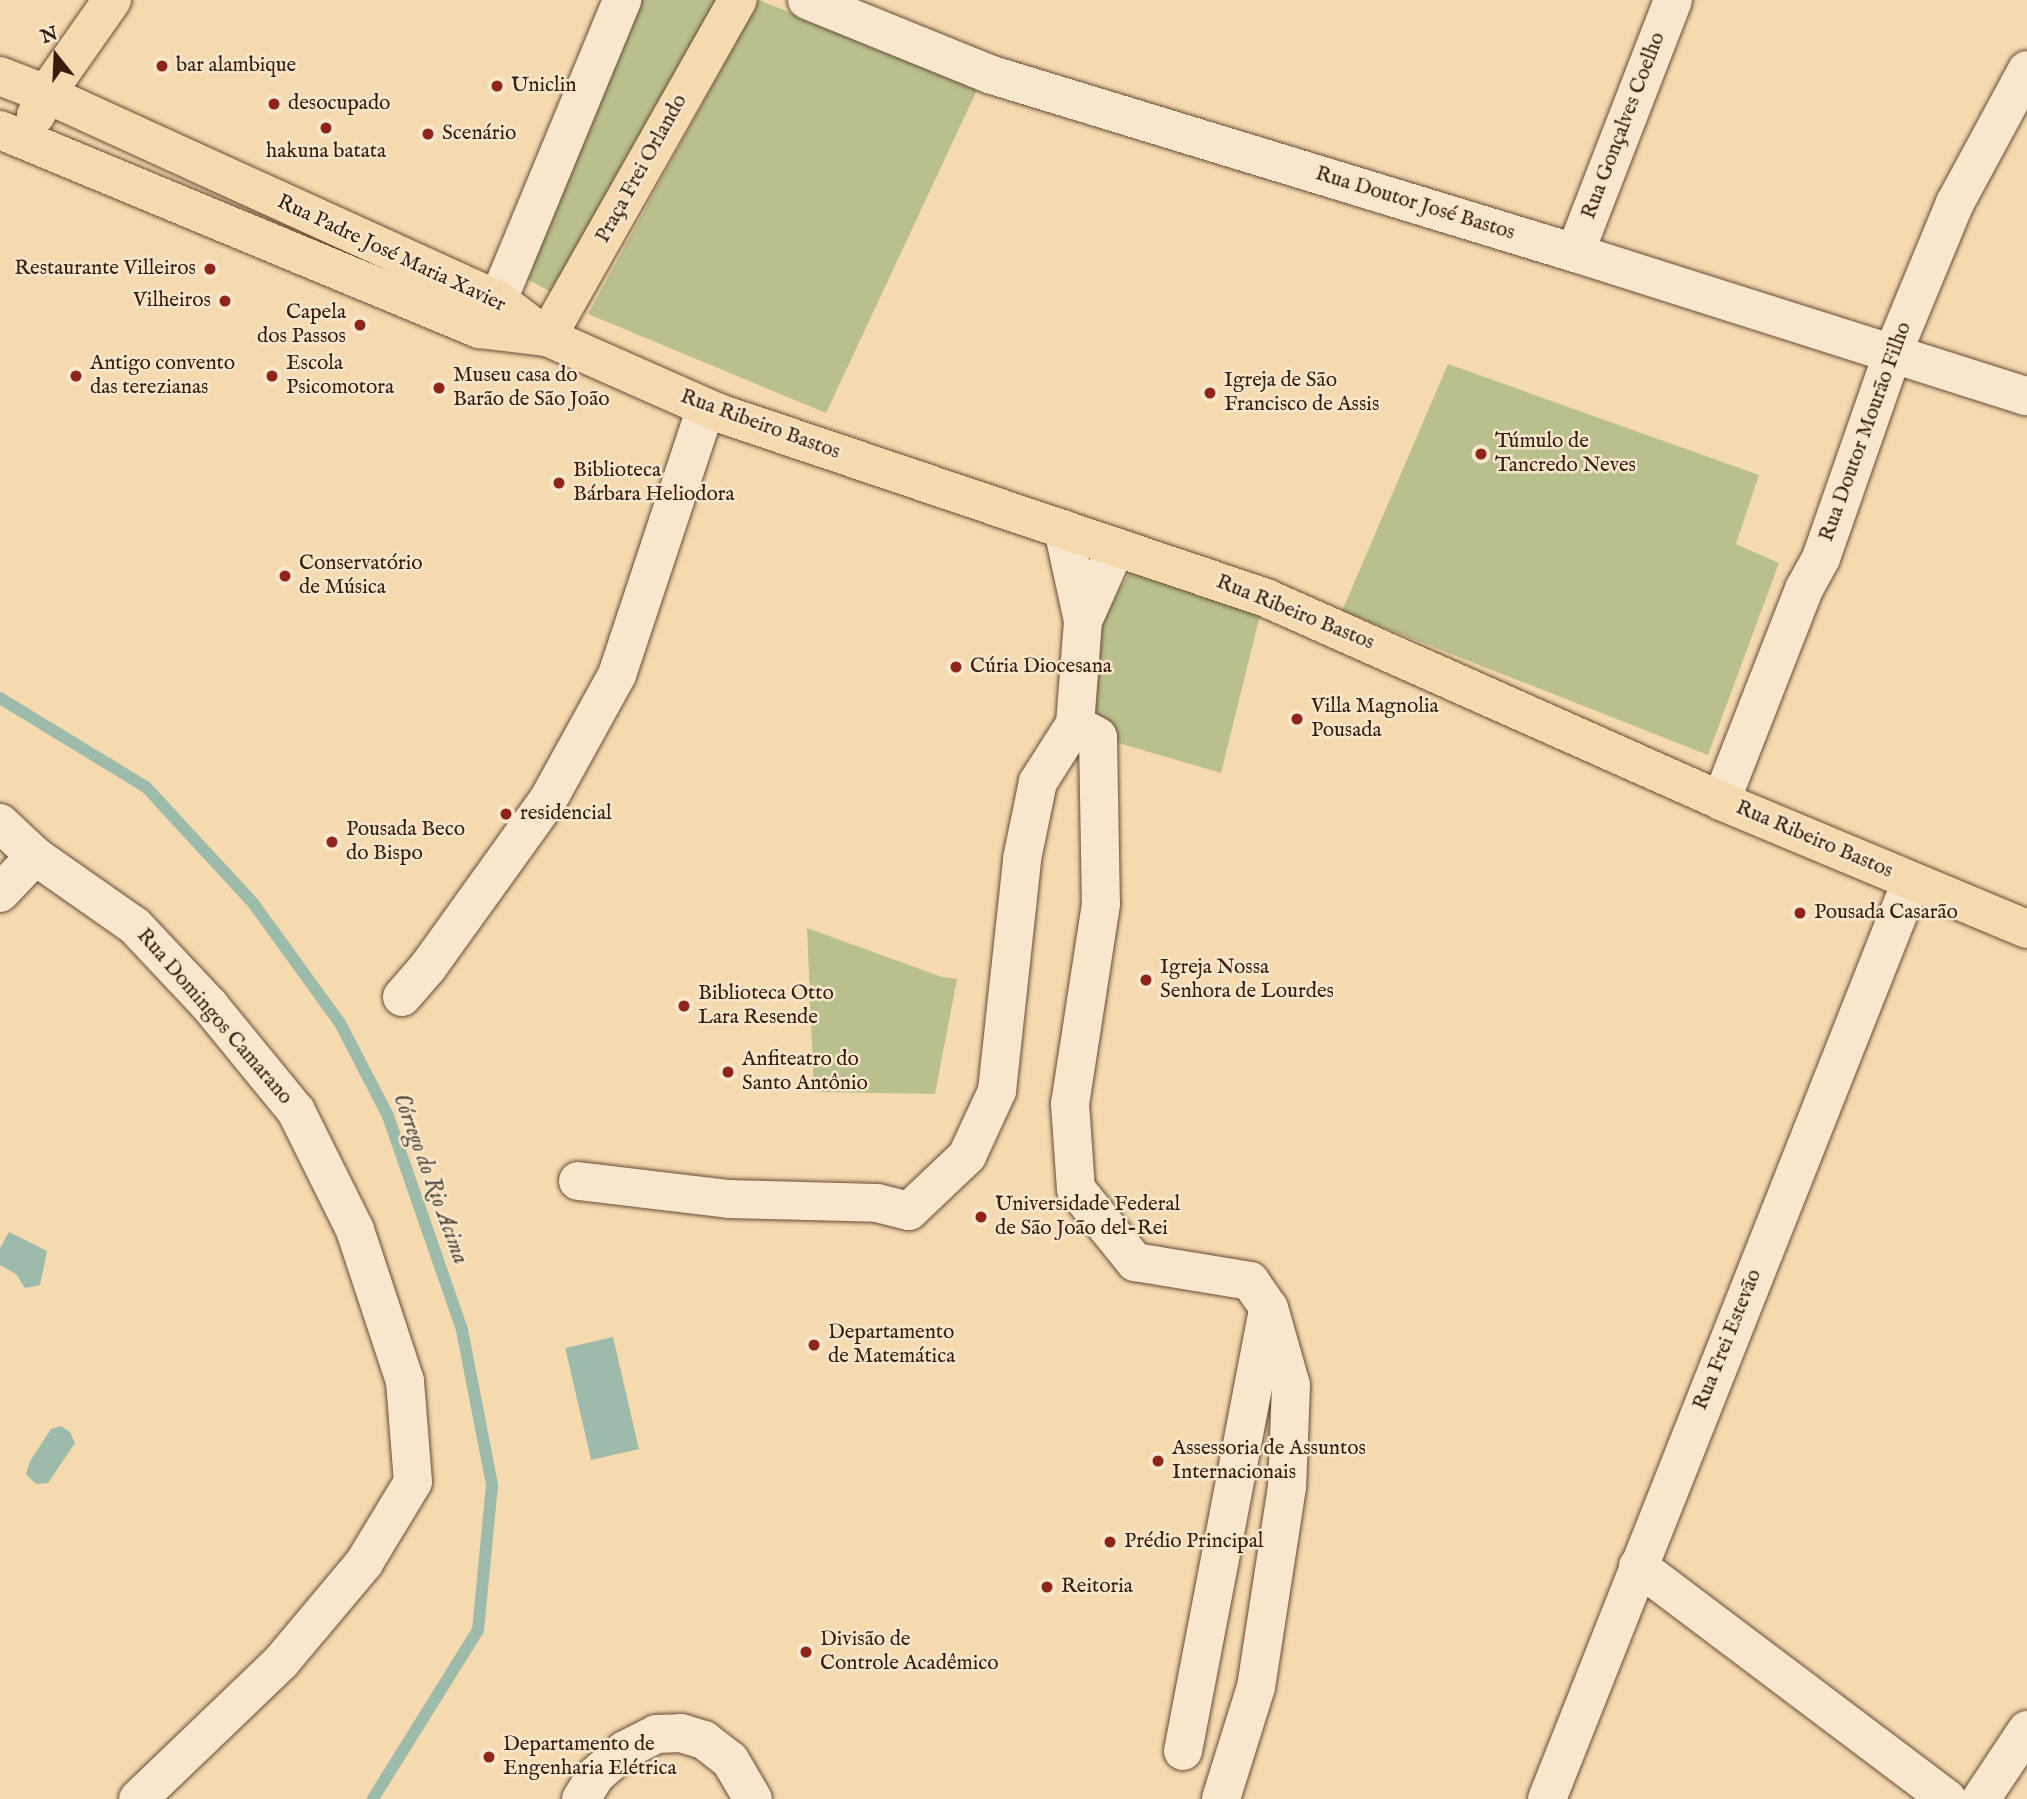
<!DOCTYPE html>
<meta charset="utf-8">
<style>
body{margin:0}
#map{position:relative;width:2027px;height:1799px;overflow:hidden;background:#f5dab0;font-family:"IM FELL English",serif}
div>[style]{position:absolute}
.green>*{inset:0;background:#b9c08d}
.water>*{inset:0;background:#9cbbaa;transform-origin:0 0}
.stream>*{height:12px;margin:-6px;padding:0 6px;transform-origin:6px;border-radius:6px;background:#9cbbaa}
.roads{filter:drop-shadow(0 0 2px #684c36) drop-shadow(0 0 2px #684c36)}
.minor>*{height:38px;margin:-19px;padding:0 19px;transform-origin:19px;border-radius:19px;background:#f8e7cc}
.major>*{height:38px;margin:-19px;padding:0 19px;transform-origin:19px;border-radius:19px;background:#f5dab0}
.dots>*{width:19px;height:19px;translate:-50% -50%;box-sizing:border-box;border:4px solid #f8e7cc;border-radius:50%}
span{translate:-50% -50%;white-space:nowrap;text-align:center;line-height:1.15;-webkit-text-stroke:5px #f8e7cc;paint-order:stroke}
.poi-label{font-size:21px;color:#391c0e}
.left{translate:0 -50%;text-align:left}
.right{translate:-100% -50%;text-align:right}
.street-label{font-size:21px;color:#391c0e}
.water-label{font-size:23px;color:#574c3d;font-style:italic}
.north{position:absolute;left:21px;top:21px;width:70px;height:70px;-webkit-text-stroke:5px #f8e7cc;paint-order:stroke;rotate:342deg;font-size:19px;font-weight:700;line-height:28px;text-align:center;color:#391c0e}
.north::after{content:'';display:block;margin:auto;width:24px;height:32px;background:#391c0e;clip-path:polygon(50% 0,100% 100%,50% 72%,0 100%)}
</style>
<div id="map">
<div class="green">
<div style="clip-path:polygon(637px 0,729px 0,553px 293px,527px 279px)"></div>
<div style="clip-path:polygon(759px 0,978px 88px,826px 413px,588px 314px)"></div>
<div style="clip-path:polygon(1448px 364px,1759px 475px,1736px 544px,1779px 563px,1708px 755px,1342px 611px)"></div>
<div style="clip-path:polygon(1136px 563px,1262px 607px,1221px 773px,1098px 737px,1082px 710px,1097px 626px)"></div>
<div style="clip-path:polygon(807px 928px,942px 977px,957px 979px,935px 1094px,814px 1092px)"></div>
</div>
<div class="water">
<div style="clip-path:polygon(9px 1232px,47px 1251px,40px 1285px,25px 1288px,16px 1274px,0 1265px,0 1248px)"></div>
<div style="left:613px;top:1337px;width:115px;height:49px;rotate:77deg"></div>
<div style="clip-path:polygon(61px 1426px,70px 1432px,75px 1443px,48px 1483px,36px 1484px,26px 1474px,30px 1461px,51px 1429px)"></div>
</div>
<div class="stream">
<div style="left:0;top:698px;width:171px;rotate:31.4deg"></div>
<div style="left:146px;top:787px;width:158px;rotate:47.3deg"></div>
<div style="left:253px;top:903px;width:148px;rotate:54.1deg"></div>
<div style="left:340px;top:1023px;width:105px;rotate:62.7deg"></div>
<div style="left:388px;top:1116px;width:226px;rotate:70.9deg"></div>
<div style="left:462px;top:1330px;width:158px;rotate:79deg"></div>
<div style="left:492px;top:1485px;width:146px;rotate:95.5deg"></div>
<div style="left:478px;top:1630px;width:199px;rotate:121.9deg"></div>
</div>
<div class="roads">
<div class="minor">
<div style="left:807px;top:0;width:200px;rotate:22.1deg"></div>
<div style="left:992px;top:75px;width:610px;rotate:16.98deg"></div>
<div style="left:1575px;top:253px;width:474px;rotate:17.6deg"></div>
<div style="left:1575px;top:253px;width:271px;rotate:-68.8deg"></div>
<div style="left:480px;top:328px;width:33px;rotate:-57deg"></div>
<div style="left:498px;top:300px;width:325px;rotate:-67.5deg"></div>
<div style="left:1063px;top:529px;width:94px;rotate:77.7deg"></div>
<div style="left:1083px;top:621px;width:103px;rotate:94.4deg"></div>
<div style="left:1075px;top:724px;width:26px;rotate:29deg"></div>
<div style="left:1098px;top:737px;width:167px;rotate:89deg"></div>
<div style="left:1101px;top:904px;width:202px;rotate:98.8deg"></div>
<div style="left:1070px;top:1104px;width:85px;rotate:86deg"></div>
<div style="left:1076px;top:1189px;width:94px;rotate:51.1deg"></div>
<div style="left:1135px;top:1262px;width:117px;rotate:9.4deg"></div>
<div style="left:1250px;top:1281px;width:33px;rotate:55deg"></div>
<div style="left:1269px;top:1308px;width:80px;rotate:74.1deg"></div>
<div style="left:1291px;top:1385px;width:102px;rotate:92.2deg"></div>
<div style="left:1287px;top:1487px;width:202px;rotate:98.8deg"></div>
<div style="left:1256px;top:1687px;width:117px;rotate:107.4deg"></div>
<div style="left:1083px;top:621px;width:81px;rotate:-66deg"></div>
<div style="left:1721px;top:801px;width:228px;rotate:-68.6deg"></div>
<div style="left:1804px;top:589px;width:35px;rotate:-61deg"></div>
<div style="left:1821px;top:558px;width:215px;rotate:-70.7deg"></div>
<div style="left:1892px;top:355px;width:165px;rotate:-67.5deg"></div>
<div style="left:1955px;top:203px;width:151px;rotate:-61.6deg"></div>
<div style="left:0;top:823px;width:48px;rotate:43.3deg"></div>
<div style="left:35px;top:856px;width:122px;rotate:35deg"></div>
<div style="left:135px;top:926px;width:110px;rotate:46.8deg"></div>
<div style="left:210px;top:1006px;width:136px;rotate:50.7deg"></div>
<div style="left:296px;top:1111px;width:133px;rotate:63.6deg"></div>
<div style="left:355px;top:1230px;width:159px;rotate:71.7deg"></div>
<div style="left:405px;top:1381px;width:101px;rotate:85.5deg"></div>
<div style="left:413px;top:1482px;width:95px;rotate:121.2deg"></div>
<div style="left:364px;top:1563px;width:129px;rotate:130deg"></div>
<div style="left:281px;top:1662px;width:198px;rotate:136.2deg"></div>
<div style="left:0;top:893px;width:51px;rotate:-46.6deg"></div>
<div style="left:402px;top:997px;width:40px;rotate:-49deg"></div>
<div style="left:428px;top:967px;width:206px;rotate:-54.3deg"></div>
<div style="left:548px;top:800px;width:143px;rotate:-61.1deg"></div>
<div style="left:617px;top:675px;width:281px;rotate:-71.6deg"></div>
<div style="left:578px;top:1181px;width:152px;rotate:6.8deg"></div>
<div style="left:729px;top:1199px;width:148px;rotate:1.5deg"></div>
<div style="left:877px;top:1203px;width:33px;rotate:14deg"></div>
<div style="left:909px;top:1211px;width:80px;rotate:-43.5deg"></div>
<div style="left:967px;top:1156px;width:72px;rotate:-65.2deg"></div>
<div style="left:997px;top:1091px;width:233px;rotate:-83.8deg"></div>
<div style="left:1022px;top:859px;width:79px;rotate:-78.3deg"></div>
<div style="left:1038px;top:782px;width:69px;rotate:-57.5deg"></div>
<div style="left:1638px;top:1566px;width:387px;rotate:37deg"></div>
<div style="left:1183px;top:1751px;width:446px;rotate:-79.1deg"></div>
<div style="left:581px;top:1799px;width:28px;rotate:-58deg"></div>
<div style="left:596px;top:1775px;width:38px;rotate:-41deg"></div>
<div style="left:625px;top:1750px;width:35px;rotate:-27deg"></div>
<div style="left:656px;top:1734px;width:25px;rotate:-2deg"></div>
<div style="left:681px;top:1733px;width:24px;rotate:17deg"></div>
<div style="left:704px;top:1740px;width:33px;rotate:38deg"></div>
<div style="left:730px;top:1760px;width:45px;rotate:59.5deg"></div>
<div style="left:1547px;top:1799px;width:987px;rotate:-68.35deg"></div>
<div style="left:1981px;top:1799px;width:83px;rotate:-56.3deg"></div>
</div>
<div class="major">
<div style="left:0;top:76px;width:49px;rotate:21.4deg"></div>
<div style="left:46px;top:94px;width:497px;rotate:24.5deg"></div>
<div style="left:498px;top:300px;width:61px;rotate:37.1deg"></div>
<div style="left:547px;top:337px;width:185px;rotate:23.9deg"></div>
<div style="left:716px;top:412px;width:581px;rotate:18.68deg"></div>
<div style="left:1266px;top:598px;width:498px;rotate:24deg"></div>
<div style="left:1721px;top:801px;width:332px;rotate:22.7deg"></div>
<div style="left:36px;top:115px;width:23px;rotate:-65deg"></div>
<div style="left:46px;top:94px;width:115px;rotate:-54.9deg"></div>
<div style="left:0;top:130px;width:519px;rotate:22.56deg"></div>
<div style="left:479px;top:329px;width:66px;rotate:6.9deg"></div>
<div style="left:547px;top:337px;width:387px;rotate:-60.5deg"></div>
</div>
</div>
<div class="dots">
<div style="left:162px;top:66px;background:#8f2418"></div>
<div style="left:497px;top:86px;background:#8f2418"></div>
<div style="left:274px;top:104px;background:#8f2418"></div>
<div style="left:326px;top:128px;background:#8f2418"></div>
<div style="left:428px;top:134px;background:#8f2418"></div>
<div style="left:210px;top:269px;background:#8f2418"></div>
<div style="left:225px;top:301px;background:#8f2418"></div>
<div style="left:360px;top:325px;background:#8f2418"></div>
<div style="left:76px;top:376px;background:#8f2418"></div>
<div style="left:272px;top:376px;background:#8f2418"></div>
<div style="left:439px;top:388px;background:#8f2418"></div>
<div style="left:1210px;top:393px;background:#8f2418"></div>
<div style="left:1481px;top:454px;background:#8f2418"></div>
<div style="left:559px;top:483px;background:#8f2418"></div>
<div style="left:285px;top:576px;background:#8f2418"></div>
<div style="left:956px;top:667px;background:#8f2418"></div>
<div style="left:1297px;top:719px;background:#8f2418"></div>
<div style="left:506px;top:814px;background:#8f2418"></div>
<div style="left:332px;top:842px;background:#8f2418"></div>
<div style="left:1800px;top:913px;background:#8f2418"></div>
<div style="left:1146px;top:980px;background:#8f2418"></div>
<div style="left:684px;top:1006px;background:#8f2418"></div>
<div style="left:728px;top:1072px;background:#8f2418"></div>
<div style="left:981px;top:1217px;background:#8f2418"></div>
<div style="left:814px;top:1345px;background:#8f2418"></div>
<div style="left:1158px;top:1461px;background:#8f2418"></div>
<div style="left:1110px;top:1542px;background:#8f2418"></div>
<div style="left:1047px;top:1587px;background:#8f2418"></div>
<div style="left:806px;top:1652px;background:#8f2418"></div>
<div style="left:489px;top:1757px;background:#8f2418"></div>
</div>
<div class="poi-label">
<span class="left" style="left:176px;top:66px">bar alambique</span>
<span class="left" style="left:511px;top:86px">Uniclin</span>
<span class="left" style="left:288px;top:104px">desocupado</span>
<span class="left" style="left:442px;top:134px">Scenário</span>
<span style="left:326px;top:152px">hakuna batata</span>
<span class="right" style="left:196px;top:269px">Restaurante Villeiros</span>
<span class="right" style="left:211px;top:301px">Vilheiros</span>
<span class="right" style="left:346px;top:325px">Capela<br>dos Passos</span>
<span class="left" style="left:90px;top:376px">Antigo convento<br>das terezianas</span>
<span class="left" style="left:286px;top:376px">Escola<br>Psicomotora</span>
<span class="left" style="left:453px;top:388px">Museu casa do<br>Barão de São João</span>
<span class="left" style="left:1224px;top:393px">Igreja de São<br>Francisco de Assis</span>
<span class="left" style="left:1495px;top:454px">Túmulo de<br>Tancredo Neves</span>
<span class="left" style="left:573px;top:483px">Biblioteca<br>Bárbara Heliodora</span>
<span class="left" style="left:299px;top:576px">Conservatório<br>de Música</span>
<span class="left" style="left:970px;top:667px">Cúria Diocesana</span>
<span class="left" style="left:1311px;top:719px">Villa Magnolia<br>Pousada</span>
<span class="left" style="left:520px;top:814px">residencial</span>
<span class="left" style="left:346px;top:842px">Pousada Beco<br>do Bispo</span>
<span class="left" style="left:1814px;top:913px">Pousada Casarão</span>
<span class="left" style="left:1160px;top:980px">Igreja Nossa<br>Senhora de Lourdes</span>
<span class="left" style="left:698px;top:1006px">Biblioteca Otto<br>Lara Resende</span>
<span class="left" style="left:742px;top:1072px">Anfiteatro do<br>Santo Antônio</span>
<span class="left" style="left:995px;top:1217px">Universidade Federal<br>de São João del-Rei</span>
<span class="left" style="left:828px;top:1345px">Departamento<br>de Matemática</span>
<span class="left" style="left:1172px;top:1461px">Assessoria de Assuntos<br>Internacionais</span>
<span class="left" style="left:1124px;top:1542px">Prédio Principal</span>
<span class="left" style="left:1061px;top:1587px">Reitoria</span>
<span class="left" style="left:820px;top:1652px">Divisão de<br>Controle Acadêmico</span>
<span class="left" style="left:503px;top:1757px">Departamento de<br>Engenharia Elétrica</span>
</div>
<div class="street-label">
<span style="left:1624px;top:126px;rotate:-69deg">Rua Gonçalves Coelho</span>
<span style="left:642px;top:169px;rotate:-61deg">Praça Frei Orlando</span>
<span style="left:1415px;top:204px;rotate:17deg">Rua Doutor José Bastos</span>
<span style="left:391px;top:254px;rotate:25deg">Rua Padre José Maria Xavier</span>
<span style="left:760px;top:425px;rotate:20deg">Rua Ribeiro Bastos</span>
<span style="left:1866px;top:432px;rotate:-70deg">Rua Doutor Mourão Filho</span>
<span style="left:1295px;top:613px;rotate:22deg">Rua Ribeiro Bastos</span>
<span style="left:1814px;top:840px;rotate:23deg">Rua Ribeiro Bastos</span>
<span style="left:214px;top:1017px;rotate:49deg">Rua Domingos Camarano</span>
<span style="left:1728px;top:1340px;rotate:-68deg">Rua Frei Estevão</span>
</div>
<div class="water-label">
<span style="left:430px;top:1179px;rotate:70deg">Córrego do Rio Acima</span>
</div>
<div class="north">N</div>
</div>
